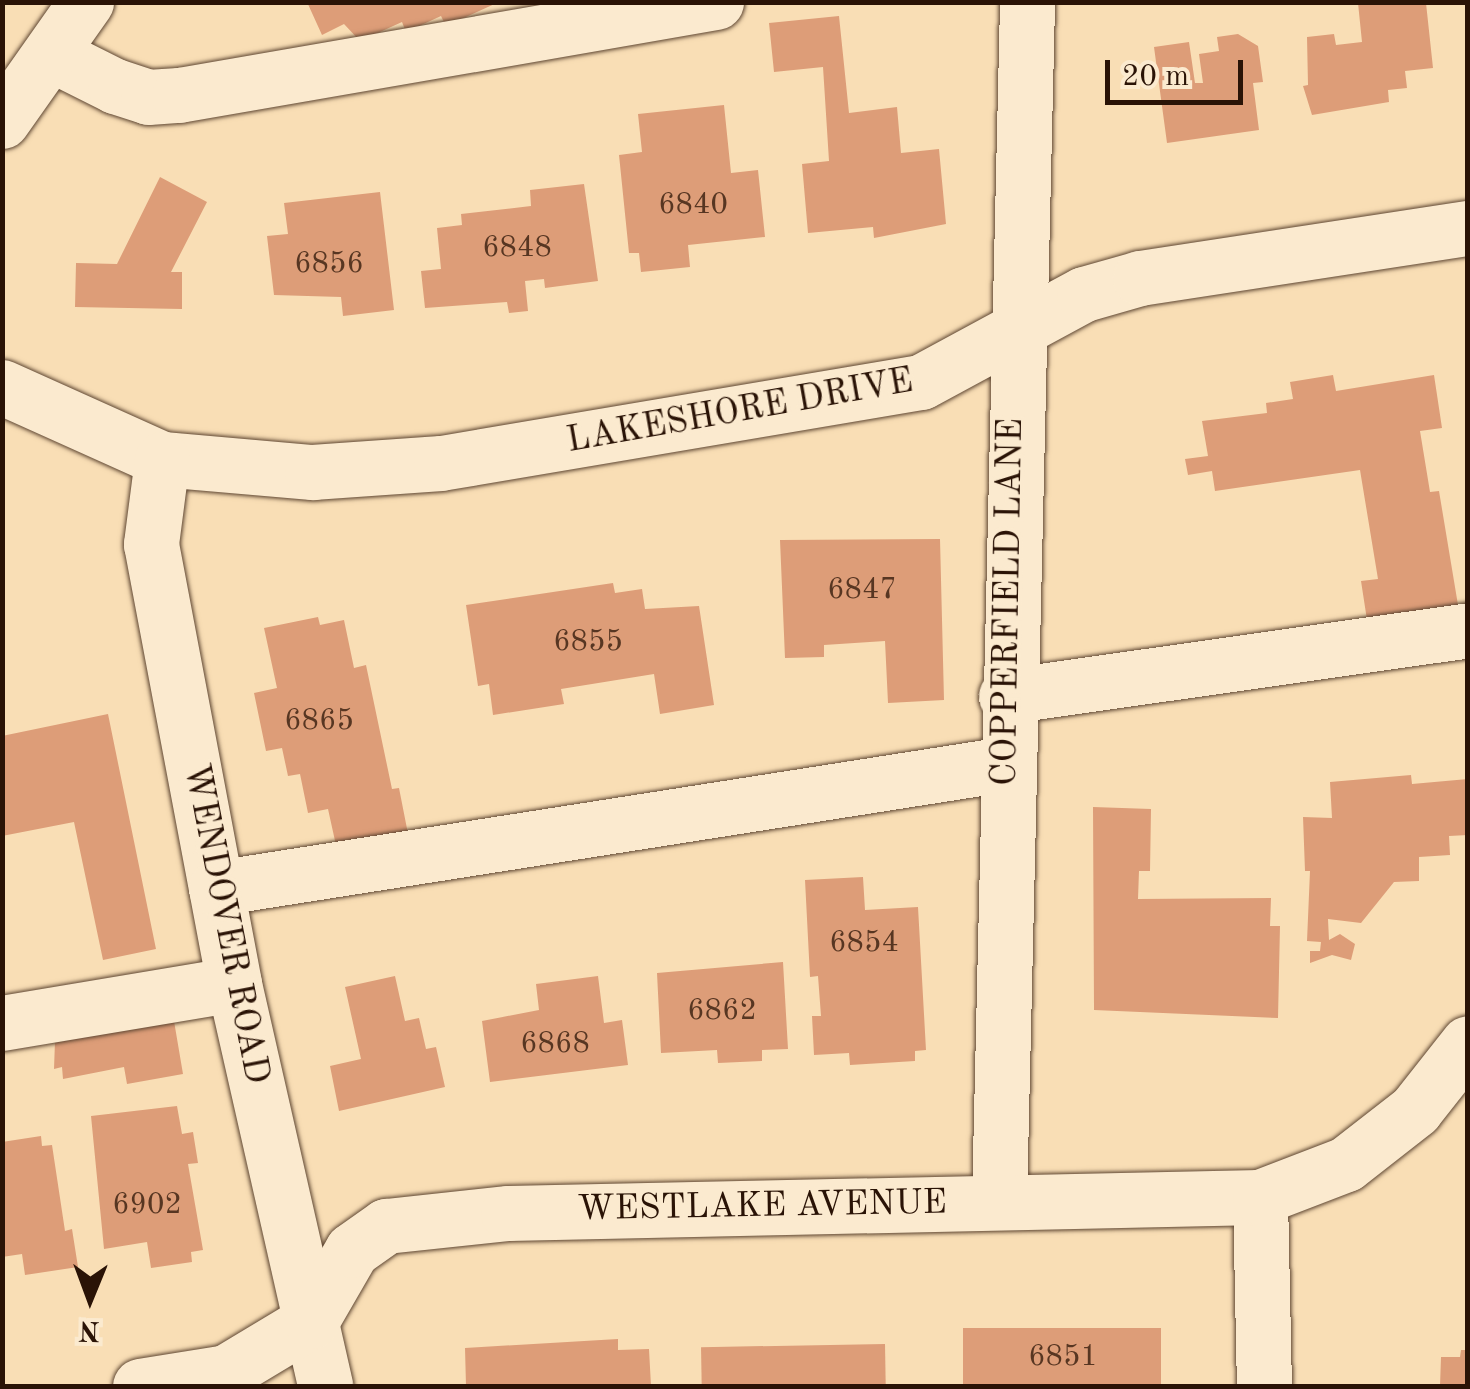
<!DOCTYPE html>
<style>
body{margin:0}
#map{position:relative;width:1470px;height:1389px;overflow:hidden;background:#f9deb5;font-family:"Old Standard TT",serif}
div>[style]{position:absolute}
.building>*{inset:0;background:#dd9d78;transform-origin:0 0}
.roads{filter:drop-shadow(0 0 2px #5e4632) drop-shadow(0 0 2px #5e4632)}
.minor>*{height:55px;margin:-27.5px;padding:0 27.5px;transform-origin:27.5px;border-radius:27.5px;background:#fbeacf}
span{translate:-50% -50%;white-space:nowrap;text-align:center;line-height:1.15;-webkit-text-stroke:8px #fbeacf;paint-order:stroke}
.number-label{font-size:30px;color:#573622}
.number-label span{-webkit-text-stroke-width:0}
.street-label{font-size:35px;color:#2a1306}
.frame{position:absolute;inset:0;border:5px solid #2a1306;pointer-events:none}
.north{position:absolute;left:40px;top:1249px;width:100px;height:100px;-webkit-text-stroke:8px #fbeacf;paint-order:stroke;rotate:181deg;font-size:28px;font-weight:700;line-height:40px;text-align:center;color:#2a1306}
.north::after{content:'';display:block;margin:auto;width:35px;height:45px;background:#2a1306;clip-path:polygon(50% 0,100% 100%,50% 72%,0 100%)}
.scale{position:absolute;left:1105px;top:60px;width:138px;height:45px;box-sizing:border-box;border:5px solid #2a1306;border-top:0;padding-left:12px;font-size:30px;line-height:35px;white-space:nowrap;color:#2a1306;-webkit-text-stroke:8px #fbeacf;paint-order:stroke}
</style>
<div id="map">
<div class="building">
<div style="clip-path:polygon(307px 2px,499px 2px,446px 26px,441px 16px,406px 32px,402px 22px,360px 41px,344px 24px,322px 35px)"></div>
<div style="clip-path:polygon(1358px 3px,1426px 3px,1433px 68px,1405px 71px,1407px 88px,1388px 90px,1389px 102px,1312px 115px,1303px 86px,1308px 85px,1307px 37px,1334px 34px,1336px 45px,1362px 42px)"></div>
<div style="clip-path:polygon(839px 16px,849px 113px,897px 107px,901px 153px,939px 149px,946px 224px,874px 238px,873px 227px,808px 233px,802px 164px,829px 161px,823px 67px,774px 72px,769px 23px)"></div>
<div style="clip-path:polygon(1238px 34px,1258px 46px,1263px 82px,1253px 83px,1259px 130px,1167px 143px,1154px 47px,1189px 42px,1195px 83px,1203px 83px,1199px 54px,1219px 51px,1217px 37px)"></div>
<div style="clip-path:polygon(724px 105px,731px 173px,758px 170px,765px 237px,688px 245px,690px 267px,641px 272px,639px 253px,629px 253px,619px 155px,642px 152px,638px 114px)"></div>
<div style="clip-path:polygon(160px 177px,207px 202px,171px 272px,182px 272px,182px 309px,75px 307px,76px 263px,117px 264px)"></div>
<div style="clip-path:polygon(584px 184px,598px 281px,545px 288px,544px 279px,525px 281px,528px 311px,509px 313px,507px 302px,425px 308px,421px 271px,441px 269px,437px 228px,462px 225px,461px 214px,531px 206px,530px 190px)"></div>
<div style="clip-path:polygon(380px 192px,394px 310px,343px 316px,341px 297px,274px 295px,267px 236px,288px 234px,284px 203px)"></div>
<div style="clip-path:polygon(1333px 375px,1336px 391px,1434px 375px,1442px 428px,1420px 431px,1430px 492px,1439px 491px,1458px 605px,1367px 620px,1361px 581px,1378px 579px,1360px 470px,1215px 491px,1212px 471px,1188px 475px,1185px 459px,1208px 456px,1202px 421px,1267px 413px,1266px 403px,1293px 399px,1290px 382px)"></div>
<div style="clip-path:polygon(940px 539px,944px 700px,888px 703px,885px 641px,824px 645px,824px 657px,785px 658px,780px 540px)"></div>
<div style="clip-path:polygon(613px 583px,615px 593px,642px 589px,645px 609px,699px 606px,714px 705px,660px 714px,654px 674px,561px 689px,564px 704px,493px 715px,489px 684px,478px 686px,466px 605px)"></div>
<div style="clip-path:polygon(318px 617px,320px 625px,344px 620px,354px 668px,366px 665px,392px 789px,399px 788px,410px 844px,339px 859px,328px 809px,308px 813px,300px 774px,288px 776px,282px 748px,266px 751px,254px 693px,277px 688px,264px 628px)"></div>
<div style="clip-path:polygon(108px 714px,156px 949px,103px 960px,74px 822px,2px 836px,2px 736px)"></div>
<div style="clip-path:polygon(1411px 775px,1412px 784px,1468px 779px,1468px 835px,1449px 836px,1450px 855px,1419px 857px,1419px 881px,1394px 882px,1361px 923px,1328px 919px,1329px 940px,1340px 934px,1355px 944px,1351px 960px,1332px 955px,1310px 963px,1310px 951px,1320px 951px,1321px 942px,1307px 941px,1310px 871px,1305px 871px,1303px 817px,1332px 818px,1330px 782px)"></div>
<div style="clip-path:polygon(1093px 807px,1151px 809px,1150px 871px,1139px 871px,1138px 899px,1271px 898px,1270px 926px,1280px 926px,1278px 1018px,1094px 1010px)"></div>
<div style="clip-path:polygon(863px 877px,865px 910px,918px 907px,926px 1050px,915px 1051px,915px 1061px,850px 1065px,849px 1053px,814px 1055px,812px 1016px,821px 1016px,818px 976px,810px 977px,805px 880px)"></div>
<div style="clip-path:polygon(783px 962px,788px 1049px,762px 1050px,762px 1061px,718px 1063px,717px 1050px,661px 1053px,657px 973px)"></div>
<div style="clip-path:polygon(395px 976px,405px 1021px,419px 1018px,426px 1049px,436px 1047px,445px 1087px,339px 1111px,330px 1066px,361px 1059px,345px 987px)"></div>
<div style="clip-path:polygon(598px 976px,604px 1023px,622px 1020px,628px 1065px,490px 1082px,482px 1021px,539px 1010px,536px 984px)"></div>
<div style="clip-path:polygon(174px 1021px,183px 1074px,127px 1084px,124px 1067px,63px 1079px,62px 1067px,54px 1069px,55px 1041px)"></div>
<div style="clip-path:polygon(177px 1106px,182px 1134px,193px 1132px,198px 1163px,188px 1164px,203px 1250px,191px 1252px,192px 1262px,151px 1268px,147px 1242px,104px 1249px,91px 1116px)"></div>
<div style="clip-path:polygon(41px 1136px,42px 1146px,52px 1145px,65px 1231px,72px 1229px,78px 1267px,25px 1275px,22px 1254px,2px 1257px,2px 1142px)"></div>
<div style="left:963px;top:1328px;width:198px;height:58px"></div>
<div style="clip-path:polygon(618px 1339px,618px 1350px,649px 1349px,651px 1386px,466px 1386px,465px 1348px)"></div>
<div style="left:885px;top:1344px;width:42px;height:184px;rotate:89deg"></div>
<div style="clip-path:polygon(1461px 1350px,1468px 1350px,1468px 1386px,1440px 1386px,1441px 1357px,1460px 1357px)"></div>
</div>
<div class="roads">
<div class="minor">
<div style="left:51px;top:54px;width:72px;rotate:26.6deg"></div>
<div style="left:115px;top:86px;width:35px;rotate:18deg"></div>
<div style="left:148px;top:97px;width:31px;rotate:-4deg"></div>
<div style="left:179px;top:95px;width:545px;rotate:-9.83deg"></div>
<div style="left:2px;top:121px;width:146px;rotate:-54.8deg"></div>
<div style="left:2px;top:387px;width:175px;rotate:24.2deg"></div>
<div style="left:162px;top:459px;width:151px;rotate:5deg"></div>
<div style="left:312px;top:472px;width:129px;rotate:-4deg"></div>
<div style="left:441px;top:463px;width:487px;rotate:-9.6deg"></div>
<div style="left:921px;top:382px;width:185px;rotate:-28.4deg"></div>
<div style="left:1084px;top:294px;width:58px;rotate:-15.9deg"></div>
<div style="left:1140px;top:278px;width:332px;rotate:-8.7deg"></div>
<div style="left:162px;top:459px;width:86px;rotate:97.4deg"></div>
<div style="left:151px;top:544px;width:448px;rotate:79.3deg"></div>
<div style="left:234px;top:984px;width:412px;rotate:77.2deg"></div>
<div style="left:1006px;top:696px;width:467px;rotate:-8.1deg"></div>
<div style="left:216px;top:888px;width:799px;rotate:-8.93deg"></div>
<div style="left:2px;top:1023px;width:235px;rotate:-9.5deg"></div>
<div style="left:1260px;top:1197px;width:189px;rotate:88.8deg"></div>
<div style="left:999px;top:1201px;width:1199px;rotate:-88.66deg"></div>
<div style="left:140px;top:1386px;width:87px;rotate:-9.2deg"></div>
<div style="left:226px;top:1372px;width:99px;rotate:-31deg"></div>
<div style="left:311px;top:1321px;width:82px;rotate:-60deg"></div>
<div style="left:352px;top:1250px;width:42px;rotate:-35.2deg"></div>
<div style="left:386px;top:1226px;width:123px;rotate:-6.1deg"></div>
<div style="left:508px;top:1213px;width:752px;rotate:-1.22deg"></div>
<div style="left:1260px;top:1197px;width:92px;rotate:-21deg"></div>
<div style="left:1346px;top:1164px;width:88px;rotate:-38deg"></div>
<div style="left:1415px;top:1110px;width:85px;rotate:-51.7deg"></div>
</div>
</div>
<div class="number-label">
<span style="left:693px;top:205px">6840</span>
<span style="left:517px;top:248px">6848</span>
<span style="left:329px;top:264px">6856</span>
<span style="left:862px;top:590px">6847</span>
<span style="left:588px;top:642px">6855</span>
<span style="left:319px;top:721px">6865</span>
<span style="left:864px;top:943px">6854</span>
<span style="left:722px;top:1011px">6862</span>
<span style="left:555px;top:1044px">6868</span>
<span style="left:147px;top:1205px">6902</span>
<span style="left:1063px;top:1357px">6851</span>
</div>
<div class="street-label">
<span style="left:740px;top:412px;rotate:-10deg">LAKESHORE DRIVE</span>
<span style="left:1009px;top:602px;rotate:-89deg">COPPERFIELD LANE</span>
<span style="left:225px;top:924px;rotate:79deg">WENDOVER ROAD</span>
<span style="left:762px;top:1207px;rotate:-1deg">WESTLAKE AVENUE</span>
</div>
<div class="frame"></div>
<div class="north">N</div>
<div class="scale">20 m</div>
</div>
